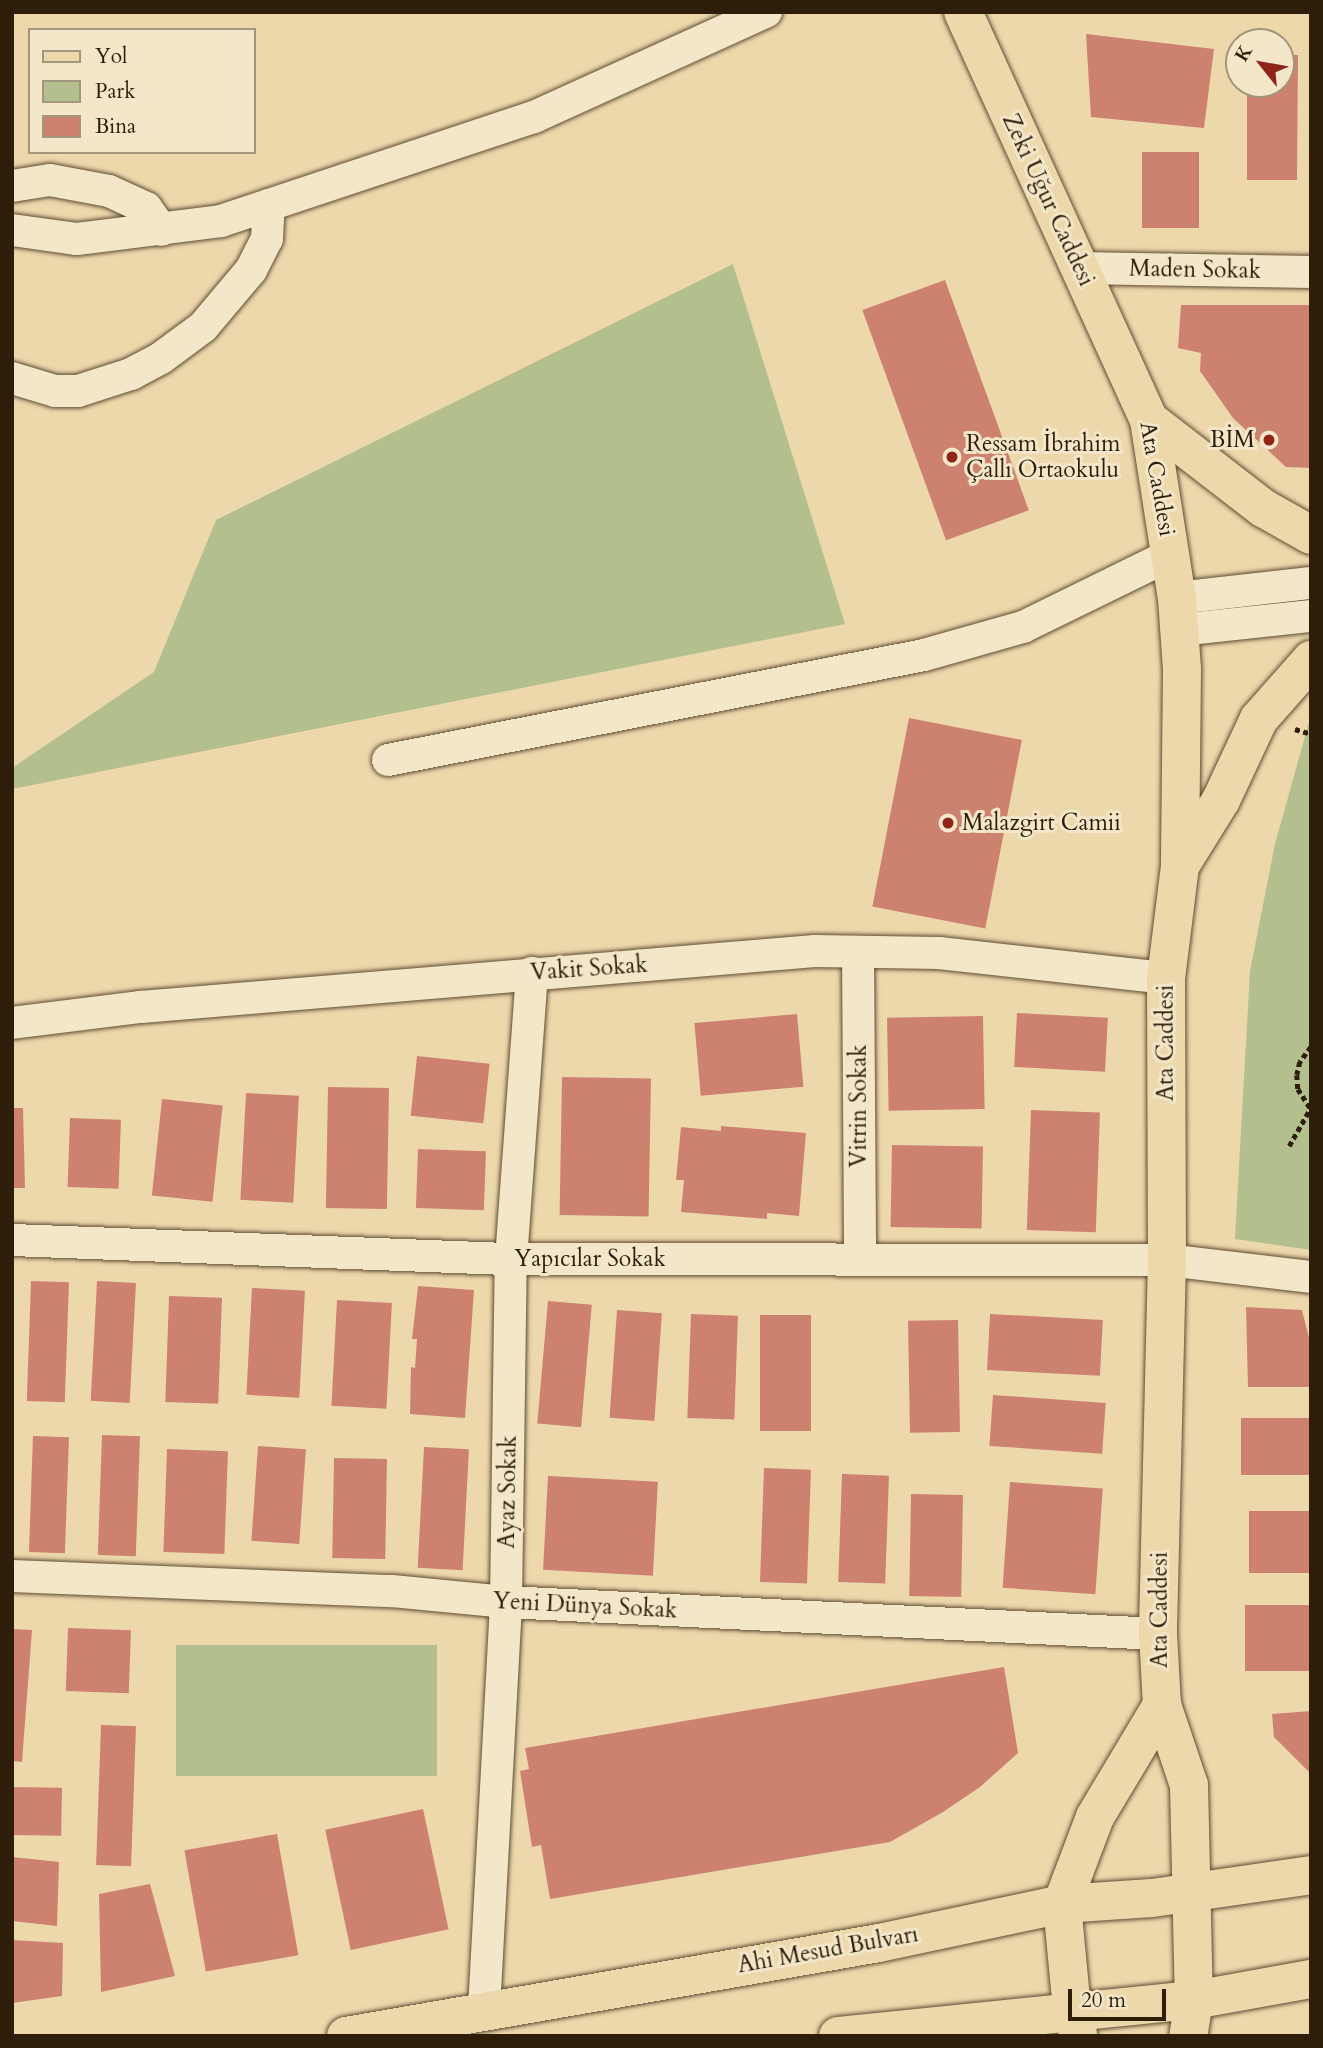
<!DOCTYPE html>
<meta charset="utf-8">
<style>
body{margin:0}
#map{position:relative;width:1323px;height:2048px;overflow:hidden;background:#edd8ac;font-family:Cardo,serif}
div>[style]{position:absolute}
.green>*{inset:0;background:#b3c08d;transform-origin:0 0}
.building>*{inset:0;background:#cd8270;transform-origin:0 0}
.path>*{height:4.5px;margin-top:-2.25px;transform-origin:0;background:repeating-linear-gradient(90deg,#2e1d09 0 5px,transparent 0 8.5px)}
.roads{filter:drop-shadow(0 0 2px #5e4c32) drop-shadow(0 0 2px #5e4c32)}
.minor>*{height:32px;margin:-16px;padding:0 16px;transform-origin:16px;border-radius:16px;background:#f3e6c9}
.major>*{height:38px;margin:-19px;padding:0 19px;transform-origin:19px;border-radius:19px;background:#edd8ac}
.dots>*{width:19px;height:19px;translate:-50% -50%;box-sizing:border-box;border:4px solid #f3e6c9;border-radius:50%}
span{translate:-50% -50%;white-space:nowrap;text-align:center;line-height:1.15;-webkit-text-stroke:6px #f3e6c9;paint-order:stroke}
.street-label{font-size:23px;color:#2e1d09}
.poi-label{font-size:23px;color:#2e1d09}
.right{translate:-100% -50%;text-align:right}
.left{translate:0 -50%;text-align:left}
.frame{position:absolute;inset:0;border:14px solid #2e1d09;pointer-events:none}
.legend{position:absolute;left:28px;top:28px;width:228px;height:126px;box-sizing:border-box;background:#f3e6c9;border:2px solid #a4967c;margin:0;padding:9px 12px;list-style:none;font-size:21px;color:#2e1d09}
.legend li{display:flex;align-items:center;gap:14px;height:35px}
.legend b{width:35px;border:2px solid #a4967c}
.north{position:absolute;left:1225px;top:28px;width:70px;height:70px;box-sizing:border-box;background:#f3e6c9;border:2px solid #a4967c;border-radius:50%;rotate:301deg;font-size:19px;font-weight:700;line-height:28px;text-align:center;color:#2e1d09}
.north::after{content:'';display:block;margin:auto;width:24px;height:32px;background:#8f2418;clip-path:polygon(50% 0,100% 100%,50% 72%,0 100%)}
.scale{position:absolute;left:1068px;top:1989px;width:98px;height:32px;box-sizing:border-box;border:4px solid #2e1d09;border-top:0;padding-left:9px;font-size:21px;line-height:24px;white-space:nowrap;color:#2e1d09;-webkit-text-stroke:5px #f3e6c9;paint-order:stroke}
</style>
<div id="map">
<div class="green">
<div style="clip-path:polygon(733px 264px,845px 624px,12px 789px,12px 768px,154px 672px,216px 520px)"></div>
<div style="clip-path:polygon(1311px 715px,1311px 1250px,1235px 1239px,1250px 971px,1275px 844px)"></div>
<div style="left:437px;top:1645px;width:131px;height:261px;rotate:90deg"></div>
</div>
<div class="building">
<div style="clip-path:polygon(1086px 34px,1214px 49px,1204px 128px,1091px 117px)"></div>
<div style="clip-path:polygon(1281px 55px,1298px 55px,1297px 180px,1247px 180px,1247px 84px,1281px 84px)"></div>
<div style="left:1142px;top:152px;width:57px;height:76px"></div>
<div style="left:945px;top:280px;width:245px;height:88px;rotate:70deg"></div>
<div style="clip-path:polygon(1181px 305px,1311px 305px,1311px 468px,1286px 467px,1233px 418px,1200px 371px,1201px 353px,1178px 348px)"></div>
<div style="left:909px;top:718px;width:115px;height:192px;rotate:11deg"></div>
<div style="left:1017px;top:1013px;width:91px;height:54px;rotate:3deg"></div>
<div style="left:797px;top:1014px;width:73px;height:103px;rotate:85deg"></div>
<div style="left:983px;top:1016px;width:93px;height:96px;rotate:89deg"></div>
<div style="left:417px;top:1056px;width:73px;height:60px;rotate:6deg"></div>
<div style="left:562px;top:1077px;width:89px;height:138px;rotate:1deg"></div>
<div style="left:328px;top:1087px;width:61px;height:121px;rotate:1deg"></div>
<div style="left:246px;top:1093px;width:53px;height:107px;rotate:3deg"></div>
<div style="left:162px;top:1099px;width:61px;height:97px;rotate:6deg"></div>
<div style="clip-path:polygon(12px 1108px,23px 1108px,25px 1188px,12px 1188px)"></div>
<div style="left:1031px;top:1110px;width:69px;height:120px;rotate:2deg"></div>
<div style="left:70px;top:1118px;width:51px;height:69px;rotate:2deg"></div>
<div style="clip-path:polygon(721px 1126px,806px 1133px,799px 1216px,767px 1213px,767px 1219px,681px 1212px,684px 1180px,676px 1180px,681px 1127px,721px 1131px)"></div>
<div style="left:892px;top:1145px;width:91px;height:82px;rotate:1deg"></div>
<div style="left:418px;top:1149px;width:68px;height:59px;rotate:2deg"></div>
<div style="left:31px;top:1281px;width:38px;height:120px;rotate:2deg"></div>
<div style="left:97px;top:1281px;width:39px;height:120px;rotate:3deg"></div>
<div style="clip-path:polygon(418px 1286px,474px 1290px,465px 1418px,410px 1414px,411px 1367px,415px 1368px,417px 1339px,412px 1339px)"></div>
<div style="left:252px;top:1288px;width:53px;height:107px;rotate:3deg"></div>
<div style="left:169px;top:1296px;width:53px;height:106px;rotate:2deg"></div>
<div style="left:337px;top:1300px;width:55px;height:106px;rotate:3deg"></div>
<div style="left:548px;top:1301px;width:44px;height:123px;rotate:5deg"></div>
<div style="clip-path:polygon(1246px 1307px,1302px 1310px,1311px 1346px,1311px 1387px,1248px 1387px)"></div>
<div style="left:617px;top:1310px;width:45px;height:108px;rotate:4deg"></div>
<div style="left:691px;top:1314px;width:47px;height:104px;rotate:2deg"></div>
<div style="left:990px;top:1314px;width:113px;height:56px;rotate:3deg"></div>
<div style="left:811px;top:1315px;width:116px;height:51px;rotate:90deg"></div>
<div style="left:958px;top:1320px;width:112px;height:50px;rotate:89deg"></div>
<div style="left:993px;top:1395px;width:113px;height:51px;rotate:4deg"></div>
<div style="left:1311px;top:1418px;width:57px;height:70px;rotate:90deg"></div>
<div style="left:102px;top:1435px;width:38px;height:120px;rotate:2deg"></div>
<div style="left:33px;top:1436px;width:36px;height:116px;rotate:2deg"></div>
<div style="left:258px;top:1446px;width:48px;height:95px;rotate:4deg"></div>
<div style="left:424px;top:1447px;width:45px;height:121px;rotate:3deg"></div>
<div style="left:167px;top:1449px;width:61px;height:103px;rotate:2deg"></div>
<div style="left:334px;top:1458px;width:53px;height:100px;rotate:1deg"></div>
<div style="left:764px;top:1468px;width:47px;height:114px;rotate:2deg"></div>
<div style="left:842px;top:1474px;width:47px;height:108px;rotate:2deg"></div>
<div style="left:548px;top:1476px;width:110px;height:94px;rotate:3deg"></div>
<div style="left:1010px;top:1482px;width:93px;height:106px;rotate:4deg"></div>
<div style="left:911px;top:1494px;width:52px;height:102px;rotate:1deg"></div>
<div style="left:1311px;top:1511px;width:62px;height:62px;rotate:90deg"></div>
<div style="left:1311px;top:1605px;width:66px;height:66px;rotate:90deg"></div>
<div style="left:68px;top:1628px;width:63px;height:63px;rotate:2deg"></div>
<div style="clip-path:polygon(12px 1629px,32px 1630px,22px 1762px,12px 1761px)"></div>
<div style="clip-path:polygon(1004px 1667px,1018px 1753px,980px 1787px,943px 1812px,890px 1842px,550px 1899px,541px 1845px,532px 1847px,520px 1771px,529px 1769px,525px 1748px)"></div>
<div style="clip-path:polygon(1311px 1711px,1311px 1774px,1274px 1737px,1272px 1714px)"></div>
<div style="left:101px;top:1725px;width:35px;height:140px;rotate:2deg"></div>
<div style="left:12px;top:1787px;width:50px;height:48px;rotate:1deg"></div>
<div style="left:423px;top:1809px;width:123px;height:100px;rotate:78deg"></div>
<div style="left:277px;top:1834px;width:123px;height:94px;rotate:80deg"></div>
<div style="clip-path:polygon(12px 1857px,59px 1862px,57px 1926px,12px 1921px)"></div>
<div style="clip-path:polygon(150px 1884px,175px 1976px,101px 1992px,99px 1894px)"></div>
<div style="clip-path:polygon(12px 1940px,63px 1943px,62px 1996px,12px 2003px)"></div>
</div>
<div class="path">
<div style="left:1295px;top:729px;width:17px;rotate:17deg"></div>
<div style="left:1311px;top:1047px;width:19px;rotate:126deg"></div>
<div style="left:1300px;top:1062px;width:13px;rotate:103deg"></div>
<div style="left:1297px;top:1075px;width:14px;rotate:86deg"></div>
<div style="left:1298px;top:1089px;width:24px;rotate:57deg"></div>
<div style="left:1289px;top:1146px;width:43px;rotate:-60.4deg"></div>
</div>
<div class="roads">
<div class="minor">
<div style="left:12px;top:186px;width:38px;rotate:-9deg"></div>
<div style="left:50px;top:180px;width:60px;rotate:10.6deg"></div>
<div style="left:109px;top:191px;width:41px;rotate:24.7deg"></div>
<div style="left:146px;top:208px;width:27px;rotate:54deg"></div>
<div style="left:12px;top:230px;width:66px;rotate:7.9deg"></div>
<div style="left:77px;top:239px;width:145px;rotate:-7.1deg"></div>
<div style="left:221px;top:221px;width:330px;rotate:-18.4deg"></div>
<div style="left:534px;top:117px;width:255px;rotate:-24.4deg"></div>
<div style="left:1080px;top:268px;width:231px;rotate:1deg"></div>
<div style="left:12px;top:378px;width:45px;rotate:16.8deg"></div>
<div style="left:55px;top:391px;width:23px"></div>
<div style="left:78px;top:391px;width:56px;rotate:-17.8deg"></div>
<div style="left:131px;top:374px;width:34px;rotate:-28deg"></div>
<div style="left:161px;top:358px;width:52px;rotate:-36.4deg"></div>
<div style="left:203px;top:327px;width:75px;rotate:-49.9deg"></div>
<div style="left:251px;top:270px;width:35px;rotate:-63deg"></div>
<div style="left:267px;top:239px;width:34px;rotate:-87deg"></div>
<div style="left:1177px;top:598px;width:135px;rotate:-6.4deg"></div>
<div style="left:1179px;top:630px;width:133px;rotate:-6.1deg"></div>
<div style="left:388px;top:760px;width:546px;rotate:-11.08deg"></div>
<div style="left:924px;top:655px;width:103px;rotate:-15.8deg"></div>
<div style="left:1023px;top:627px;width:164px;rotate:-26.1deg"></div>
<div style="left:858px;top:952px;width:307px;rotate:89.6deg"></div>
<div style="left:12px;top:1023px;width:130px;rotate:-7.1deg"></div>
<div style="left:141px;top:1007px;width:676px;rotate:-4.75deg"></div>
<div style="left:815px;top:951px;width:124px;rotate:0.9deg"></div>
<div style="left:939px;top:953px;width:228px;rotate:6.3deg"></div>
<div style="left:12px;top:1240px;width:499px;rotate:2.2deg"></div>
<div style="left:511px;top:1259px;width:656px;rotate:0.09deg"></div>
<div style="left:1167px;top:1260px;width:145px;rotate:6.7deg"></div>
<div style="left:12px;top:1576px;width:380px;rotate:2.3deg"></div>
<div style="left:392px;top:1591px;width:115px;rotate:5.5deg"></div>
<div style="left:506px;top:1602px;width:653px;rotate:2.81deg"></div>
<div style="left:484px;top:2010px;width:409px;rotate:-86.9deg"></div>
<div style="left:506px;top:1602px;width:343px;rotate:-89.2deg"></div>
<div style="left:511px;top:1259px;width:287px;rotate:-85.8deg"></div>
</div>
<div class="major">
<div style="left:963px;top:12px;width:448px;rotate:65.5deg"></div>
<div style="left:1149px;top:420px;width:180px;rotate:81.1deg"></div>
<div style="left:1177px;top:598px;width:71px;rotate:86deg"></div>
<div style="left:1182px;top:669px;width:197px;rotate:90.6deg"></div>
<div style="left:1180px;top:866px;width:113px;rotate:97.1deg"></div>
<div style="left:1166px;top:978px;width:282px;rotate:89.8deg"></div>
<div style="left:1167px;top:1260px;width:374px;rotate:91.4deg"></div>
<div style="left:1158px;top:1634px;width:71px;rotate:86.8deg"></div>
<div style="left:1162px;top:1705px;width:84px;rotate:71.4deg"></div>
<div style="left:1189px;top:1785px;width:215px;rotate:88.7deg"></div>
<div style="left:1194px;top:2000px;width:36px;rotate:99deg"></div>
<div style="left:1149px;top:420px;width:144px;rotate:37.7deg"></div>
<div style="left:1263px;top:508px;width:55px;rotate:29.4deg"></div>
<div style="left:1180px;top:866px;width:78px;rotate:-58.2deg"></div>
<div style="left:1221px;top:800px;width:89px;rotate:-64.9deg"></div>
<div style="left:1259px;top:719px;width:79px;rotate:-48.6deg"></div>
<div style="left:1078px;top:2034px;width:25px;rotate:-104deg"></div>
<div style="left:1072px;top:2010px;width:106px;rotate:-95.4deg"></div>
<div style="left:1062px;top:1904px;width:93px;rotate:-69.2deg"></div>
<div style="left:1095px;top:1817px;width:131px;rotate:-59.1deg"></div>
<div style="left:346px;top:2036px;width:541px;rotate:-9.9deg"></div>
<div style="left:879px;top:1943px;width:187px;rotate:-12deg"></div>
<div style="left:1062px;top:1904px;width:90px;rotate:-3.8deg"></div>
<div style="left:1152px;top:1898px;width:161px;rotate:-8.2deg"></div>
<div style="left:838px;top:2036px;width:358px;rotate:-5.8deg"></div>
<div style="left:1194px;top:2000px;width:119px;rotate:-10.2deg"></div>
</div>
</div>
<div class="dots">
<div style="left:1269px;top:440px;background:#8f2418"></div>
<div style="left:952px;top:457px;background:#8f2418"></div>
<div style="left:948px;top:823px;background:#8f2418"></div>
</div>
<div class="street-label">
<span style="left:1048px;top:200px;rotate:65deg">Zeki Uğur Caddesi</span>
<span style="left:1195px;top:270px;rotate:1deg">Maden Sokak</span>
<span style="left:1157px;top:479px;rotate:80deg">Ata Caddesi</span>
<span style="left:589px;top:969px;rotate:-4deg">Vakit Sokak</span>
<span style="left:1166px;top:1043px;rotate:-90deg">Ata Caddesi</span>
<span style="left:859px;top:1106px;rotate:-90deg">Vitrin Sokak</span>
<span style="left:590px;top:1259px">Yapıcılar Sokak</span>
<span style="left:508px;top:1492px;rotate:-89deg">Ayaz Sokak</span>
<span style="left:585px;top:1606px;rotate:3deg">Yeni Dünya Sokak</span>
<span style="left:1160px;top:1610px;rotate:-90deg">Ata Caddesi</span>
<span style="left:828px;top:1950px;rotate:-10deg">Ahi Mesud Bulvarı</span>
</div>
<div class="poi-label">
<span class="right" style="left:1255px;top:440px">BİM</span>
<span class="left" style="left:966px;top:457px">Ressam İbrahim<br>Çallı Ortaokulu</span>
<span class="left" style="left:962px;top:823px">Malazgirt Camii</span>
</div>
<div class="frame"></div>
<ul class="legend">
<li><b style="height:9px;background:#edd8ac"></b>Yol</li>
<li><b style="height:19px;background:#b3c08d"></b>Park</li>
<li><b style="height:19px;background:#cd8270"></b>Bina</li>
</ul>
<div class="north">K</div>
<div class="scale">20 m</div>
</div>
